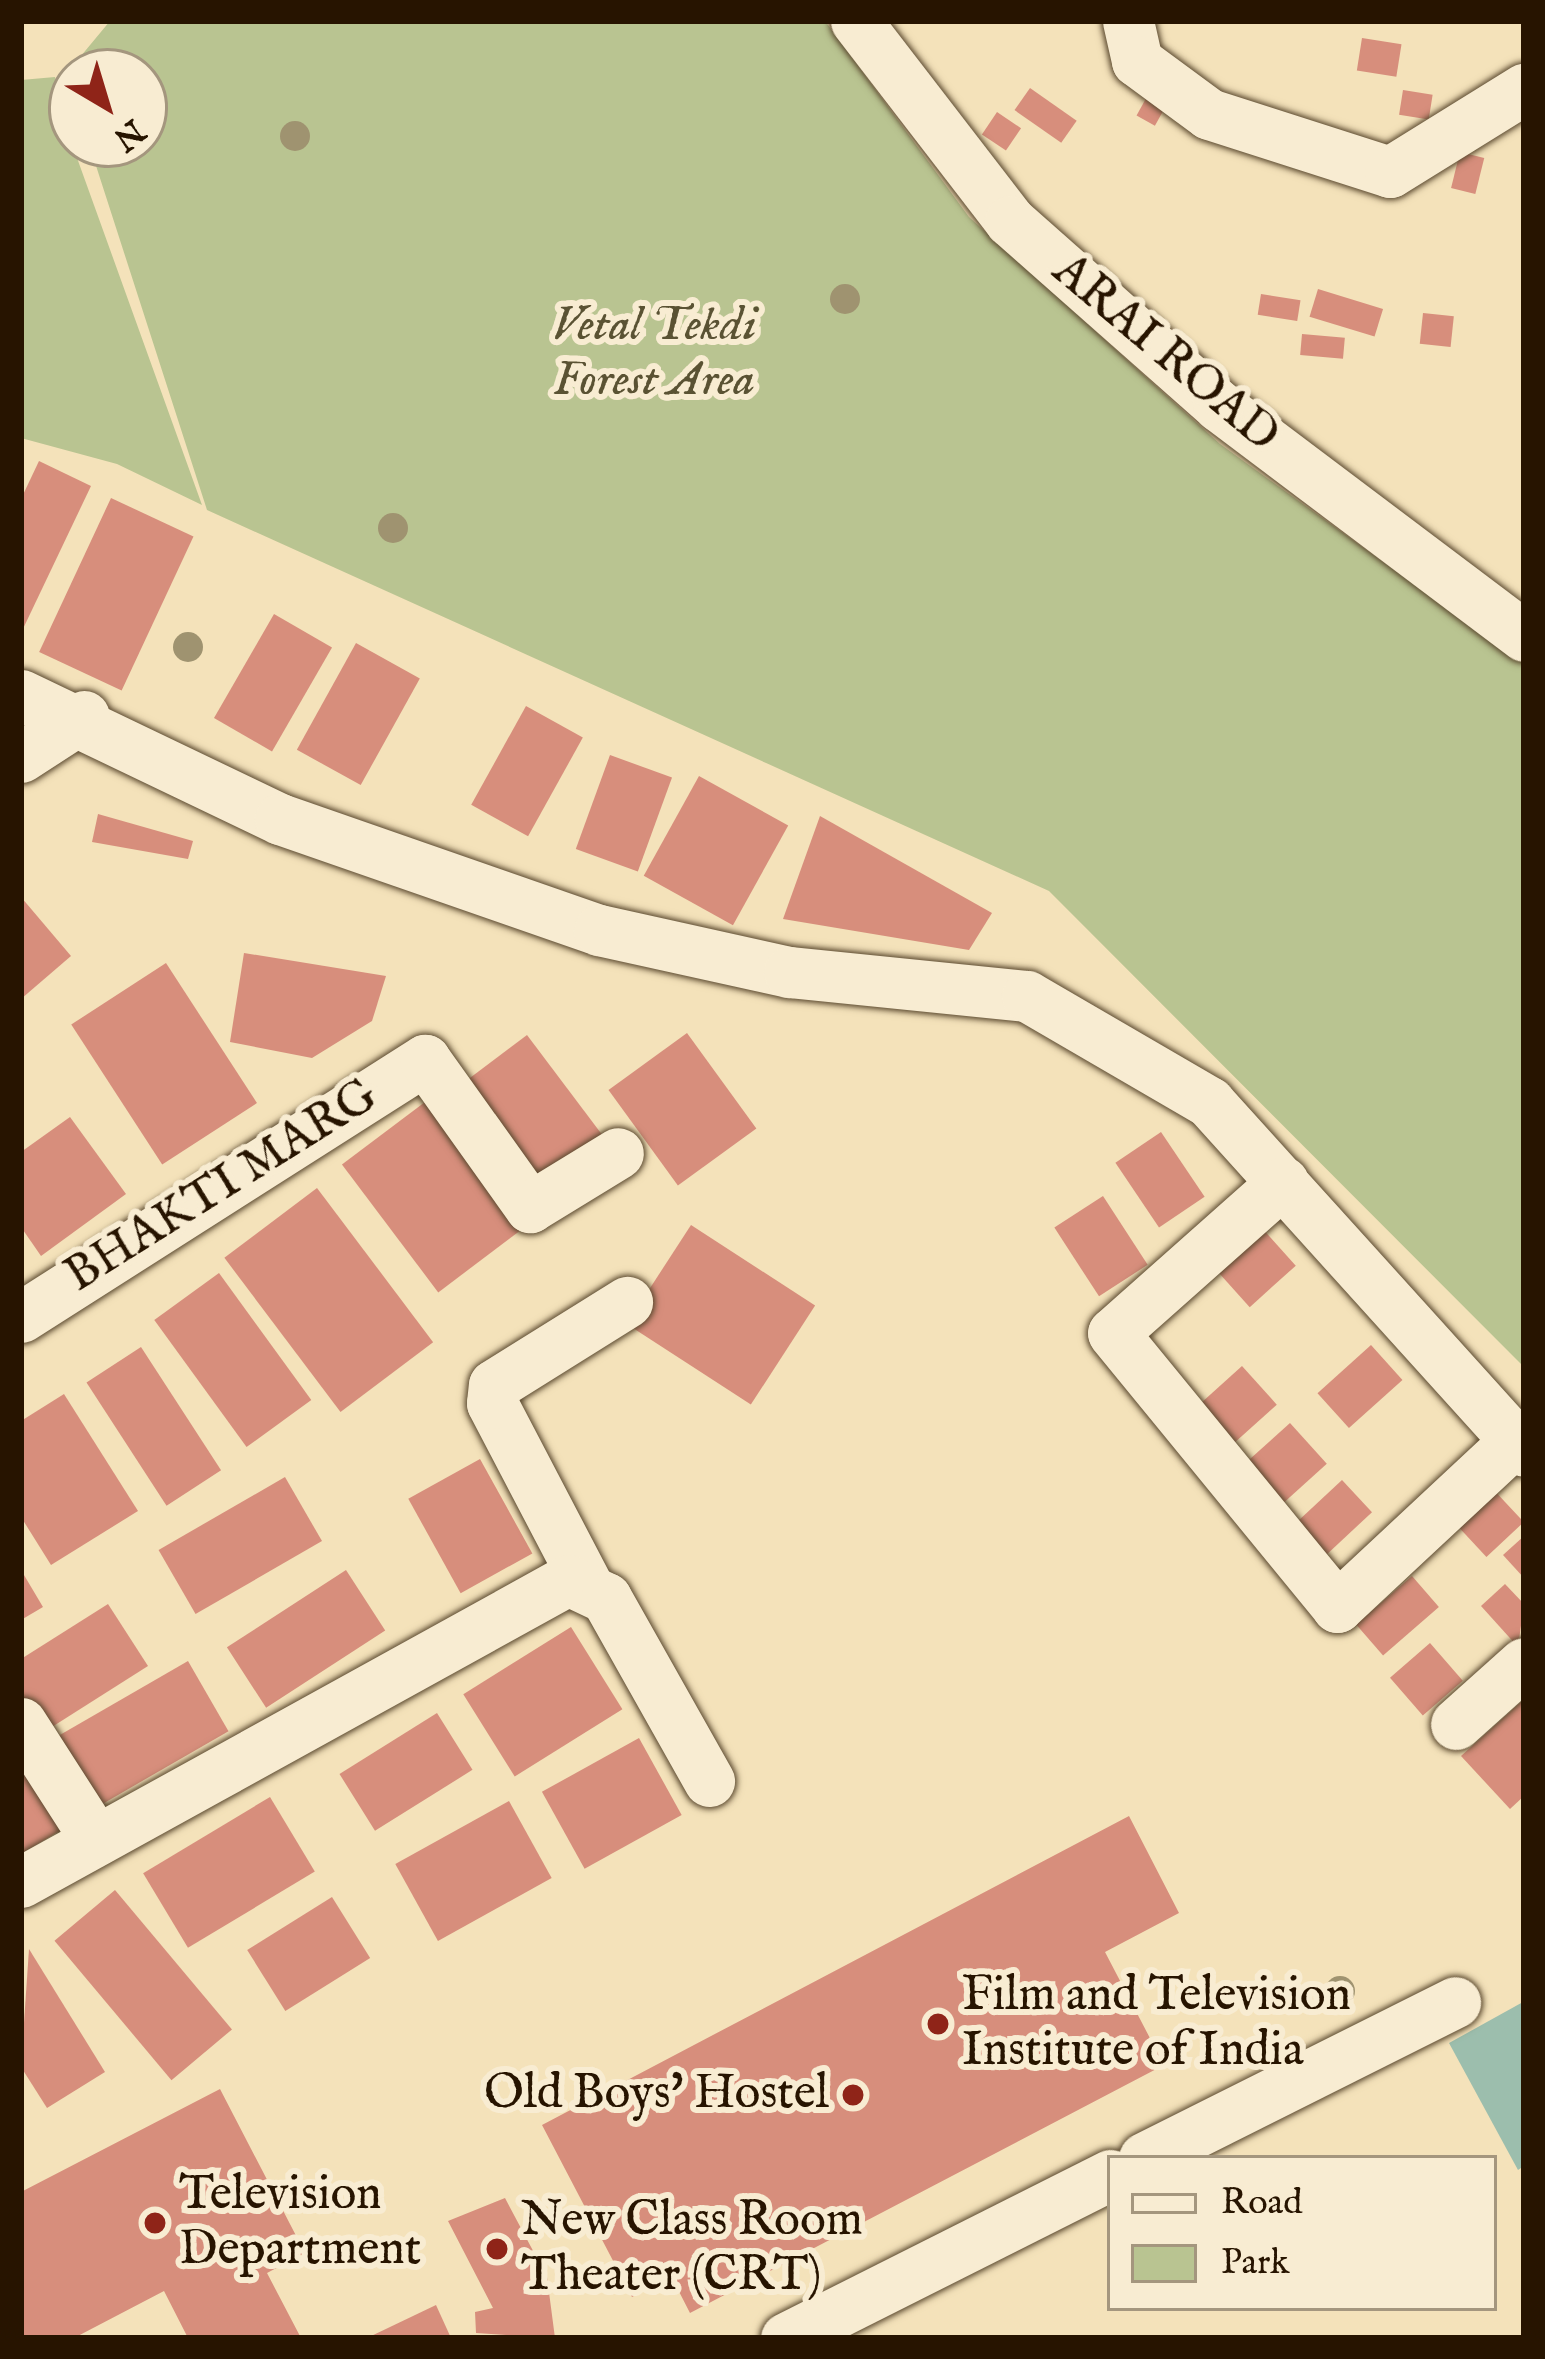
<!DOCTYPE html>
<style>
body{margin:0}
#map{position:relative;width:1545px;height:2359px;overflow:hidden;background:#f4e2ba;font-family:"IM FELL English",serif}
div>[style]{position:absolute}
.green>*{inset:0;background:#b9c491}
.water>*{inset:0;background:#9cbead}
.building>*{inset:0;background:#d78e7c;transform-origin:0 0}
.roads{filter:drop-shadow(0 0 3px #5a482e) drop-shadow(0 0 3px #5a482e)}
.minor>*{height:51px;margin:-25.5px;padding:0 25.5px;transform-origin:25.5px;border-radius:25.5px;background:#f8ecd2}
.trees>*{width:30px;height:30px;margin:-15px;border-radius:50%;background:#9f9370}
.dots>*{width:33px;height:33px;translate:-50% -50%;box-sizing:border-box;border:6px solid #f8ecd2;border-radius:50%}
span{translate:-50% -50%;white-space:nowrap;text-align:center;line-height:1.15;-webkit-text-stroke:12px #f8ecd2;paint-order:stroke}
.park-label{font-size:48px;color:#5a5233;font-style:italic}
.street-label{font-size:48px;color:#271400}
.poi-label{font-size:48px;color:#271400}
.left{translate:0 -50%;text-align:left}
.right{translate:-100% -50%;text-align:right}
.frame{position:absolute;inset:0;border:24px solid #271400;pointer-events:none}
.legend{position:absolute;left:1107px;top:2155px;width:390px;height:156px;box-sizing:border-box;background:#f8ecd2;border:3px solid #a4967e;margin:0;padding:15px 21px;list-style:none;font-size:36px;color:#271400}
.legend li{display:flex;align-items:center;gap:24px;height:60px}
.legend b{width:60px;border:3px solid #a4967e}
.north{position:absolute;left:48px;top:48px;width:120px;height:120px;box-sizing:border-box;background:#f8ecd2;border:3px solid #a4967e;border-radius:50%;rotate:142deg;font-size:33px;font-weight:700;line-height:48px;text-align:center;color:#271400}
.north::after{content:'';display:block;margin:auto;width:42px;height:54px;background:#8f2418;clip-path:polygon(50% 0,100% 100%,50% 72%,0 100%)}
</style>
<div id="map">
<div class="green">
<div style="clip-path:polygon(110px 21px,825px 21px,969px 217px,1220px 444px,1524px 664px,1524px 1367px,1049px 891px,207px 510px,89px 144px,144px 144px,144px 72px,72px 72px,72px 91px,66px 74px)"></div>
<div style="clip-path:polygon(55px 77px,72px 144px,202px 505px,117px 464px,21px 438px,21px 80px)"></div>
</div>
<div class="water">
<div style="clip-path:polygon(1523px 2002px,1524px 2166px,1518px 2170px,1449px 2043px)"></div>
</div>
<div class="building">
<div style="left:1362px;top:38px;width:40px;height:33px;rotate:9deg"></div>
<div style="left:1154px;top:84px;width:21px;height:36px;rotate:29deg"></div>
<div style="left:1030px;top:88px;width:57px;height:27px;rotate:35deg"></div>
<div style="left:1403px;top:90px;width:30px;height:25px;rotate:9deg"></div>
<div style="left:997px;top:112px;width:29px;height:27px;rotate:34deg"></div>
<div style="left:1460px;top:152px;width:25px;height:37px;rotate:14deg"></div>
<div style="left:1318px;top:289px;width:68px;height:29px;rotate:17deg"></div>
<div style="left:1261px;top:294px;width:40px;height:21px;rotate:9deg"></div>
<div style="left:1423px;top:313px;width:31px;height:31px;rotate:6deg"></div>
<div style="left:1302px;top:334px;width:43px;height:21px;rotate:5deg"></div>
<div style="clip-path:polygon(39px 461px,91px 486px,21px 633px,21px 499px)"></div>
<div style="left:111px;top:498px;width:91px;height:170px;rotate:25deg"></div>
<div style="left:274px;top:614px;width:67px;height:120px;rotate:30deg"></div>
<div style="left:356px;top:643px;width:73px;height:122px;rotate:29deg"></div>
<div style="left:526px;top:706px;width:65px;height:113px;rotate:29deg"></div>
<div style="left:610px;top:755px;width:66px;height:100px;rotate:20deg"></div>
<div style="left:699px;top:776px;width:102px;height:114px;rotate:29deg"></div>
<div style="clip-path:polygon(98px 814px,193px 841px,188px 859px,92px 842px)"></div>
<div style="clip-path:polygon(820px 816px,992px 913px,969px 950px,783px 919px)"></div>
<div style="clip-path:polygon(21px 897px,71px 956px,21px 999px)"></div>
<div style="clip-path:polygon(244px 953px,386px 976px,372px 1021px,312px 1058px,230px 1042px)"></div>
<div style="left:166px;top:963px;width:167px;height:113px;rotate:57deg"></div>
<div style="left:687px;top:1033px;width:118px;height:97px;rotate:54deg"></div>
<div style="left:527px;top:1035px;width:127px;height:89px;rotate:53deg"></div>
<div style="left:429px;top:1099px;width:160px;height:109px;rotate:53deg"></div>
<div style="clip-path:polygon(70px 1117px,126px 1194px,41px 1256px,21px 1227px,21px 1152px)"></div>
<div style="left:1161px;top:1132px;width:78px;height:55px;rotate:56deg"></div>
<div style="left:317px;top:1188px;width:193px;height:116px;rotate:53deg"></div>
<div style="left:1103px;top:1196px;width:82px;height:58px;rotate:57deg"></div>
<div style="left:691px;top:1225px;width:148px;height:118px;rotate:33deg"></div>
<div style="left:1261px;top:1227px;width:52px;height:62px;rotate:48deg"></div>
<div style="left:219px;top:1273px;width:157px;height:80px;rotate:54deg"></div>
<div style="left:1371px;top:1345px;width:47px;height:72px;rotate:48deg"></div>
<div style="left:141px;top:1347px;width:147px;height:65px;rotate:57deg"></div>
<div style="left:1242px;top:1366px;width:52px;height:60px;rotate:48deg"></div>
<div style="clip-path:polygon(64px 1394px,138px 1511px,51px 1565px,21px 1517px,21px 1421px)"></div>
<div style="left:1290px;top:1423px;width:55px;height:64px;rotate:48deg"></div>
<div style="left:480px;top:1459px;width:108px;height:82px;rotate:61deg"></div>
<div style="left:285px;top:1477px;width:74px;height:146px;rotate:60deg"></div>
<div style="left:1342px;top:1480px;width:44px;height:66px;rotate:47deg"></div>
<div style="left:1491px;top:1487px;width:48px;height:51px;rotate:47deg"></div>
<div style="clip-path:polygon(1524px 1536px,1524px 1578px,1503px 1555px)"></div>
<div style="clip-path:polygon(21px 1570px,43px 1607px,21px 1620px)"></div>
<div style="left:346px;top:1570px;width:72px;height:142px;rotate:57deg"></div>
<div style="left:1412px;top:1576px;width:41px;height:74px;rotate:49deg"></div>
<div style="clip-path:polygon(1505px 1584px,1524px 1604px,1518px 1647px,1481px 1606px)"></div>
<div style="clip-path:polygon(108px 1604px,148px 1666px,44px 1732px,21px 1695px,21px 1659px)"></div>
<div style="left:571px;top:1627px;width:97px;height:127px;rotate:58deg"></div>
<div style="left:1430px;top:1643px;width:50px;height:53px;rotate:49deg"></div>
<div style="left:188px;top:1661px;width:81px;height:151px;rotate:60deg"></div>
<div style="clip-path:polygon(1522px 1701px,1524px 1796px,1510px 1809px,1461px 1756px)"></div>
<div style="left:437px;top:1713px;width:67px;height:115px;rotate:58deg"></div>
<div style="left:639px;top:1738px;width:88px;height:111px;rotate:61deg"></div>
<div style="clip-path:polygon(21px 1740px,71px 1824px,21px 1854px)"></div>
<div style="left:270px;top:1797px;width:87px;height:148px;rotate:59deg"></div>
<div style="left:509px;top:1801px;width:88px;height:130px;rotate:61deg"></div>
<div style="clip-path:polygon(1129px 1816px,1179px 1913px,1105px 1952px,1164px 2065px,690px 2313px,671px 2276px,632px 2297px,542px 2125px)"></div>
<div style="left:115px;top:1890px;width:182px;height:79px;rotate:50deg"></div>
<div style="left:332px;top:1897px;width:72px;height:100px;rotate:58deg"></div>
<div style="clip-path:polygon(29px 1949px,105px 2072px,47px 2108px,21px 2067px)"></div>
<div style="clip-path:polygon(220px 2089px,305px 2253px,267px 2273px,301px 2338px,188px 2338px,164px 2291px,74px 2338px,21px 2338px,21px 2192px)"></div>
<div style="clip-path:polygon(505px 2198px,547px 2277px,555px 2338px,476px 2333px,475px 2312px,493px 2308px,448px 2221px)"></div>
<div style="clip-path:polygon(436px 2305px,451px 2338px,367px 2338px)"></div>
</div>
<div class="roads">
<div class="minor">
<div style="left:856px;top:21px;width:252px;rotate:52.4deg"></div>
<div style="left:1010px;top:221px;width:279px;rotate:41.5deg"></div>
<div style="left:1219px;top:406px;width:382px;rotate:37deg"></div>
<div style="left:1128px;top:21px;width:41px;rotate:77.3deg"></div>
<div style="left:1137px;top:61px;width:89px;rotate:36.4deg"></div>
<div style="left:1209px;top:114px;width:190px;rotate:17.8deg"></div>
<div style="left:1390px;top:172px;width:158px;rotate:-31.8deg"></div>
<div style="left:21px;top:695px;width:287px;rotate:25.6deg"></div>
<div style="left:280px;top:819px;width:338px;rotate:19.2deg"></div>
<div style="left:599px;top:930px;width:195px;rotate:12.5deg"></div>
<div style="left:789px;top:972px;width:239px;rotate:5.8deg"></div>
<div style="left:1027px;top:996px;width:211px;rotate:30.2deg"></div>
<div style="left:1209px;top:1102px;width:470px;rotate:47.9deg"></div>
<div style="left:21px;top:757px;width:75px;rotate:-33.1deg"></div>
<div style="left:1283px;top:1182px;width:227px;rotate:138.4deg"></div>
<div style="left:1113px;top:1333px;width:354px;rotate:50.7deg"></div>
<div style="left:1337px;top:1607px;width:243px;rotate:-43deg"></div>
<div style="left:21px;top:1317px;width:479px;rotate:-32.5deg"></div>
<div style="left:425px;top:1060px;width:181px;rotate:54.5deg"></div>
<div style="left:530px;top:1207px;width:103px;rotate:-31.5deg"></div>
<div style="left:586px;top:1583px;width:203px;rotate:-117.6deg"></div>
<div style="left:492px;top:1403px;width:18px;rotate:-84deg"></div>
<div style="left:494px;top:1385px;width:157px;rotate:-32deg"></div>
<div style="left:21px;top:1723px;width:139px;rotate:57.3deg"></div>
<div style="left:1456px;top:1724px;width:91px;rotate:-41.9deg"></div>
<div style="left:21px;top:1882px;width:625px;rotate:-28.9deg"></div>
<div style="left:568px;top:1580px;width:42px;rotate:25.3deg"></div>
<div style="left:606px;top:1598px;width:210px;rotate:60.6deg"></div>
<div style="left:1144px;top:2158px;width:348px;rotate:-26.6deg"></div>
<div style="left:786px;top:2338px;width:363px;rotate:-26.7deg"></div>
</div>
</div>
<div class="trees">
<div style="left:295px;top:136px"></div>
<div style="left:845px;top:299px"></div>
<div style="left:393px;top:528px"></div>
<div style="left:188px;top:647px"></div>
<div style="left:1340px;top:1991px"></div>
</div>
<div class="dots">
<div style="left:938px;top:2024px;background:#8f2418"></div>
<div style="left:853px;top:2095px;background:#8f2418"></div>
<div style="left:155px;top:2223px;background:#8f2418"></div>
<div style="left:497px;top:2249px;background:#8f2418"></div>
</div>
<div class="park-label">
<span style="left:654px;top:354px">Vetal Tekdi<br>Forest Area</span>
</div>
<div class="street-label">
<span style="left:1165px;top:354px;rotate:40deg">ARAI ROAD</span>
<span style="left:222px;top:1187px;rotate:-32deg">BHAKTI MARG</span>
</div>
<div class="poi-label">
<span class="left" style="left:962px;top:2024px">Film and Television<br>Institute of India</span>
<span class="right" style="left:829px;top:2095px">Old Boys' Hostel</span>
<span class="left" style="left:179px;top:2223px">Television<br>Department</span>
<span class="left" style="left:521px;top:2249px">New Class Room<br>Theater (CRT)</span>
</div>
<div class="frame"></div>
<ul class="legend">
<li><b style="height:15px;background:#f8ecd2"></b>Road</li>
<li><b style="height:33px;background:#b9c491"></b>Park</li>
</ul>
<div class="north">N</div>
</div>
